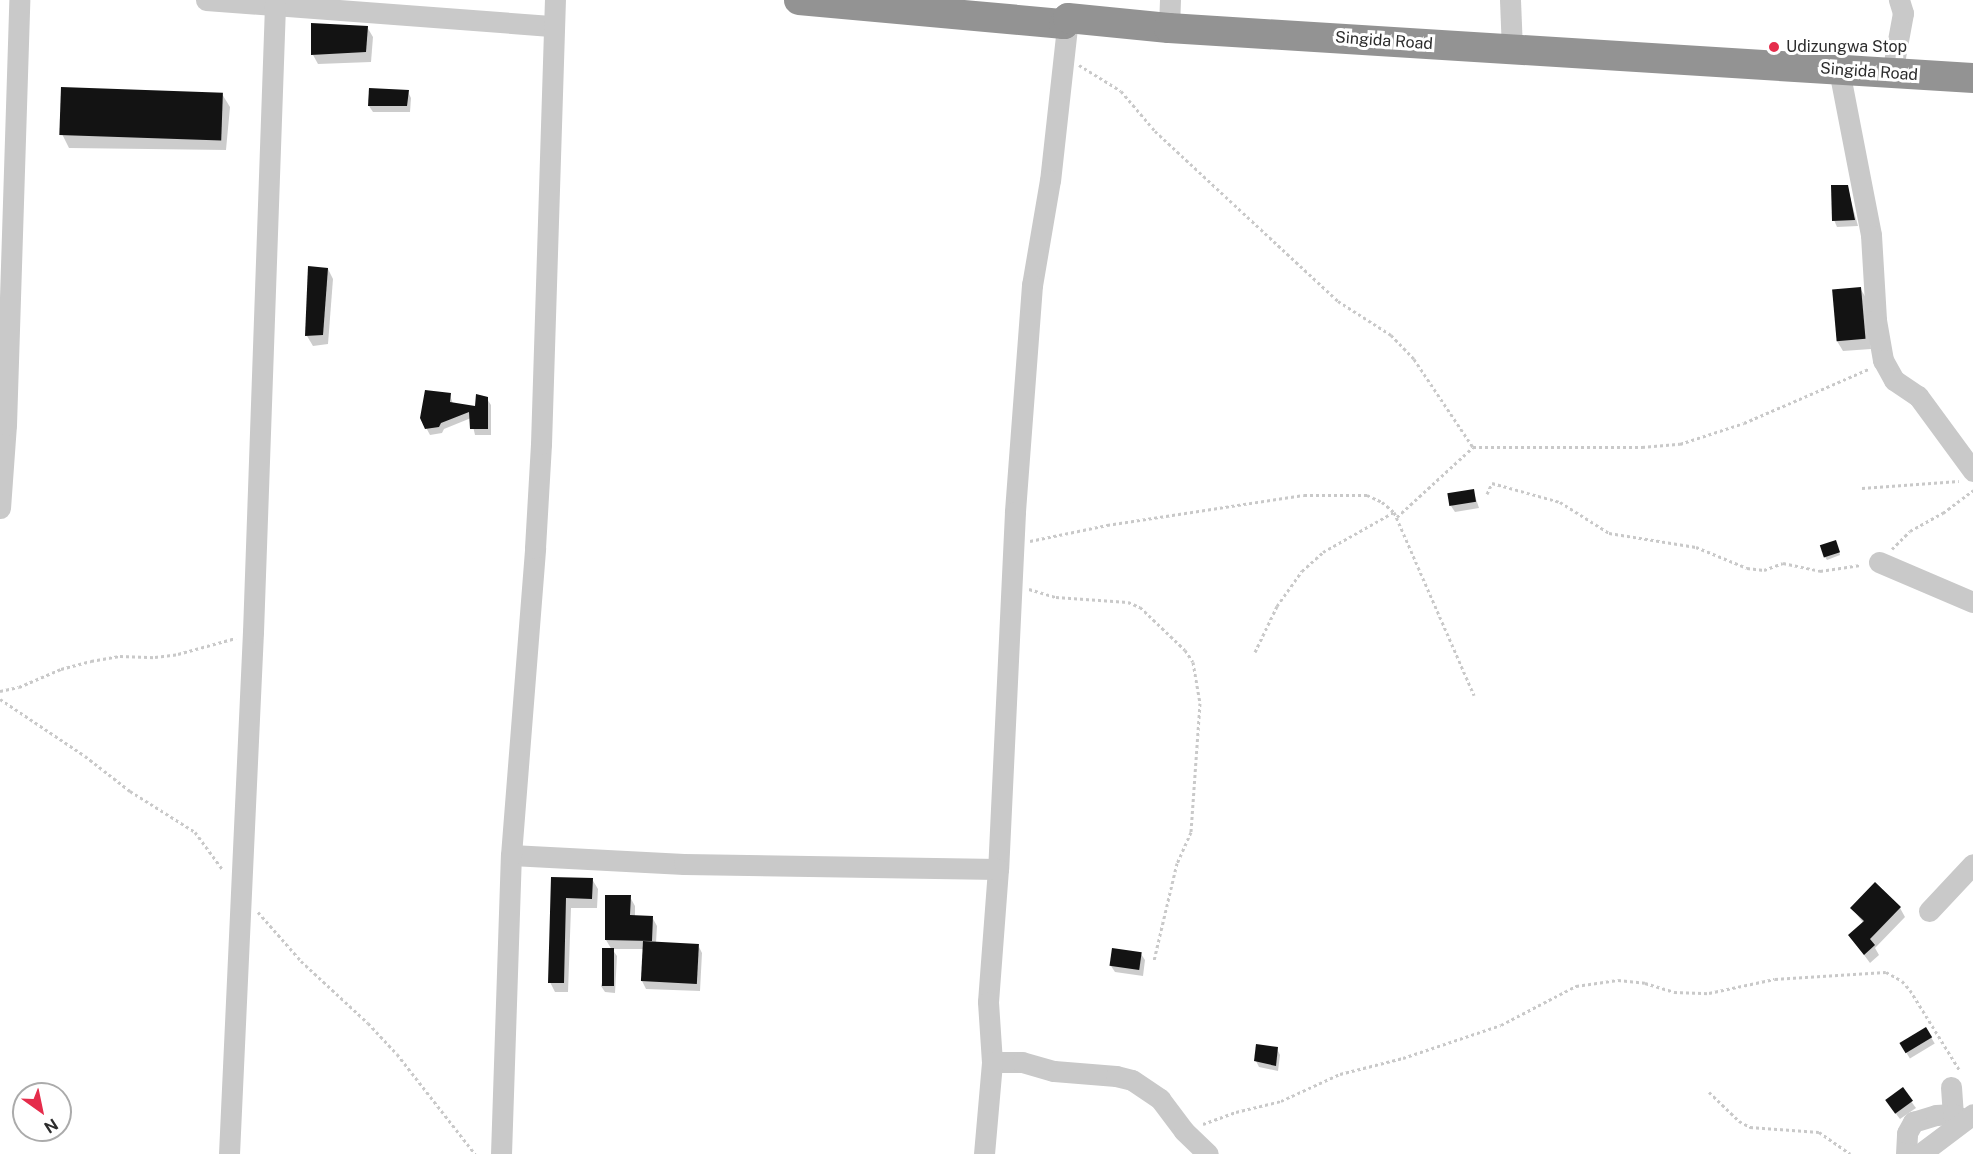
<!DOCTYPE html>
<style>
body{margin:0}
#map{position:relative;width:1973px;height:1154px;overflow:hidden;background:#fff;font-family:"Public Sans",sans-serif}
div>[style]{position:absolute}
.shadow>*{inset:0;background:#0003;transform-origin:0 0}
.building>*{inset:0;background:#131313;transform-origin:0 0}
.path>*{height:3px;margin-top:-1.5px;transform-origin:0;background:repeating-linear-gradient(90deg,#c9c9c9 0 3px,transparent 0 6px)}
.minor>*{height:21px;margin:-10.5px;padding:0 10.5px;transform-origin:10.5px;border-radius:10.5px;background:#c9c9c9}
.highway>*{height:30px;margin:-15px;padding:0 15px;transform-origin:15px;border-radius:15px;background:#939393}
.dots>*{width:16px;height:16px;translate:-50% -50%;box-sizing:border-box;border:3px solid #fff;border-radius:50%}
span{translate:-50% -50%;white-space:nowrap;text-align:center;line-height:1.15;-webkit-text-stroke:6px #fff;paint-order:stroke}
.street-label{font-size:16px;color:#2c2c2c}
.poi-label{font-size:16px;color:#2c2c2c}
.left{translate:0 -50%;text-align:left}
.north{position:absolute;left:12px;top:1082px;width:60px;height:60px;box-sizing:border-box;background:#fff;border:2px solid #ababab;border-radius:50%;rotate:147deg;font-size:16px;font-weight:700;line-height:24px;text-align:center;color:#2c2c2c}
.north::after{content:'';display:block;margin:auto;width:21px;height:27px;background:#e52c4b;clip-path:polygon(50% 0,100% 100%,50% 72%,0 100%)}
</style>
<div id="map">
<div class="shadow">
<div style="clip-path:polygon(367px 27px,373px 37px,371px 62px,318px 64px,313px 55px)"></div>
<div style="clip-path:polygon(408px 92px,411px 98px,410px 112px,373px 112px,369px 106px)"></div>
<div style="clip-path:polygon(222px 94px,230px 107px,226px 150px,69px 148px,62px 134px)"></div>
<div style="clip-path:polygon(1847px 186px,1858px 226px,1837px 227px,1834px 220px)"></div>
<div style="clip-path:polygon(309px 268px,328px 269px,333px 279px,328px 344px,313px 346px,307px 336px)"></div>
<div style="clip-path:polygon(1860px 288px,1866px 298px,1871px 349px,1843px 351px,1837px 341px,1834px 290px)"></div>
<div style="clip-path:polygon(450px 395px,453px 404px,476px 407px,487px 399px,491px 405px,491px 435px,475px 435px,471px 418px,444px 429px,442px 433px,430px 435px,421px 418px)"></div>
<div style="clip-path:polygon(1473px 490px,1479px 508px,1455px 512px,1451px 506px)"></div>
<div style="clip-path:polygon(1837px 545px,1840px 555px,1827px 560px,1825px 557px)"></div>
<div style="clip-path:polygon(553px 878px,592px 879px,598px 889px,597px 908px,571px 908px,568px 992px,555px 992px,550px 982px)"></div>
<div style="clip-path:polygon(1875px 884px,1900px 908px,1905px 917px,1875px 948px,1879px 955px,1870px 963px,1850px 936px,1864px 924px,1852px 908px)"></div>
<div style="clip-path:polygon(630px 897px,635px 906px,635px 916px,652px 917px,657px 926px,656px 943px,698px 945px,702px 953px,700px 991px,646px 989px,642px 981px,644px 949px,612px 949px,617px 956px,615px 993px,605px 992px,601px 986px,612px 950px,606px 940px)"></div>
<div style="clip-path:polygon(1141px 954px,1145px 960px,1143px 976px,1115px 972px,1111px 966px)"></div>
<div style="left:1926px;top:1029px;width:17px;height:29px;rotate:59deg"></div>
<div style="clip-path:polygon(1277px 1049px,1280px 1055px,1278px 1071px,1259px 1067px,1256px 1061px)"></div>
<div style="clip-path:polygon(1902px 1089px,1916px 1108px,1900px 1119px,1890px 1106px)"></div>
</div>
<div class="building">
<div style="clip-path:polygon(311px 23px,368px 26px,366px 52px,311px 55px)"></div>
<div style="left:61px;top:87px;width:162px;height:48px;rotate:2deg"></div>
<div style="clip-path:polygon(369px 88px,409px 90px,407px 106px,368px 106px)"></div>
<div style="clip-path:polygon(1831px 185px,1848px 185px,1855px 220px,1832px 221px)"></div>
<div style="clip-path:polygon(308px 266px,328px 268px,323px 335px,305px 336px)"></div>
<div style="left:1861px;top:287px;width:52px;height:29px;rotate:85deg"></div>
<div style="clip-path:polygon(425px 390px,451px 393px,450px 402px,475px 406px,476px 394px,488px 397px,488px 429px,470px 429px,469px 412px,441px 423px,439px 427px,425px 429px,420px 418px)"></div>
<div style="left:1474px;top:489px;width:13px;height:27px;rotate:81deg"></div>
<div style="left:1836px;top:540px;width:13px;height:17px;rotate:72deg"></div>
<div style="clip-path:polygon(551px 877px,593px 878px,592px 899px,566px 898px,564px 983px,548px 983px)"></div>
<div style="clip-path:polygon(1875px 882px,1901px 907px,1870px 939px,1875px 945px,1864px 955px,1848px 935px,1864px 921px,1850px 908px)"></div>
<div style="clip-path:polygon(605px 895px,631px 895px,630px 915px,653px 916px,652px 941px,605px 940px)"></div>
<div style="left:643px;top:941px;width:56px;height:40px;rotate:3deg"></div>
<div style="left:602px;top:948px;width:12px;height:38px"></div>
<div style="left:1112px;top:948px;width:30px;height:18px;rotate:8deg"></div>
<div style="left:1926px;top:1027px;width:12px;height:31px;rotate:59deg"></div>
<div style="clip-path:polygon(1256px 1044px,1278px 1047px,1276px 1066px,1254px 1061px)"></div>
<div style="left:1903px;top:1087px;width:17px;height:22px;rotate:54deg"></div>
</div>
<div class="path">
<div style="left:1079px;top:65px;width:49px;rotate:31.8deg"></div>
<div style="left:1121px;top:91px;width:52px;rotate:49.6deg"></div>
<div style="left:1155px;top:131px;width:250px;rotate:42.9deg"></div>
<div style="left:1338px;top:301px;width:63px;rotate:32.7deg"></div>
<div style="left:1391px;top:335px;width:33px;rotate:46deg"></div>
<div style="left:1414px;top:359px;width:106px;rotate:56.2deg"></div>
<div style="left:1862px;top:488px;width:97px;rotate:-4.1deg"></div>
<div style="left:1487px;top:494px;width:12px;rotate:-66deg"></div>
<div style="left:1492px;top:483px;width:71px;rotate:15.6deg"></div>
<div style="left:1560px;top:502px;width:58px;rotate:32.3deg"></div>
<div style="left:1609px;top:533px;width:88px;rotate:9.1deg"></div>
<div style="left:1696px;top:547px;width:55px;rotate:22.4deg"></div>
<div style="left:1747px;top:568px;width:17px;rotate:7deg"></div>
<div style="left:1764px;top:570px;width:20px;rotate:-20deg"></div>
<div style="left:1783px;top:563px;width:38px;rotate:12deg"></div>
<div style="left:1820px;top:571px;width:41px;rotate:-8.3deg"></div>
<div style="left:1397px;top:517px;width:103px;rotate:-42.6deg"></div>
<div style="left:1473px;top:447px;width:169px"></div>
<div style="left:1642px;top:447px;width:38px;rotate:-5deg"></div>
<div style="left:1680px;top:444px;width:67px;rotate:-18.2deg"></div>
<div style="left:1744px;top:423px;width:136px;rotate:-23.4deg"></div>
<div style="left:1030px;top:541px;width:79px;rotate:-11.7deg"></div>
<div style="left:1107px;top:525px;width:199px;rotate:-8.7deg"></div>
<div style="left:1304px;top:495px;width:63px"></div>
<div style="left:1367px;top:495px;width:17px;rotate:25deg"></div>
<div style="left:1382px;top:502px;width:16px;rotate:40deg"></div>
<div style="left:1394px;top:512px;width:200px;rotate:66.4deg"></div>
<div style="left:1892px;top:549px;width:25px;rotate:-45deg"></div>
<div style="left:1910px;top:531px;width:38px;rotate:-29deg"></div>
<div style="left:1943px;top:513px;width:38px;rotate:-37deg"></div>
<div style="left:1029px;top:589px;width:28px;rotate:17deg"></div>
<div style="left:1056px;top:597px;width:72px;rotate:4deg"></div>
<div style="left:1128px;top:602px;width:13px;rotate:23deg"></div>
<div style="left:1140px;top:607px;width:62px;rotate:43.7deg"></div>
<div style="left:1185px;top:650px;width:14px;rotate:56deg"></div>
<div style="left:1193px;top:662px;width:42px;rotate:80.3deg"></div>
<div style="left:1200px;top:703px;width:129px;rotate:94deg"></div>
<div style="left:1191px;top:832px;width:34px;rotate:114deg"></div>
<div style="left:1177px;top:863px;width:100px;rotate:103.3deg"></div>
<div style="left:1255px;top:652px;width:51px;rotate:-64.4deg"></div>
<div style="left:1277px;top:606px;width:43px;rotate:-54.5deg"></div>
<div style="left:1302px;top:571px;width:28px;rotate:-42deg"></div>
<div style="left:1323px;top:552px;width:81px;rotate:-29.4deg"></div>
<div style="left:0;top:691px;width:19px;rotate:-12deg"></div>
<div style="left:19px;top:687px;width:46px;rotate:-23.2deg"></div>
<div style="left:61px;top:669px;width:31px;rotate:-15deg"></div>
<div style="left:91px;top:661px;width:29px;rotate:-10deg"></div>
<div style="left:120px;top:656px;width:35px;rotate:2deg"></div>
<div style="left:155px;top:657px;width:23px;rotate:-7deg"></div>
<div style="left:178px;top:654px;width:60px;rotate:-15.4deg"></div>
<div style="left:0;top:699px;width:102px;rotate:33.8deg"></div>
<div style="left:85px;top:756px;width:57px;rotate:37.9deg"></div>
<div style="left:130px;top:791px;width:77px;rotate:32.2deg"></div>
<div style="left:195px;top:832px;width:47px;rotate:53.6deg"></div>
<div style="left:258px;top:912px;width:65px;rotate:48.7deg"></div>
<div style="left:301px;top:961px;width:91px;rotate:42.8deg"></div>
<div style="left:368px;top:1023px;width:42px;rotate:46.9deg"></div>
<div style="left:397px;top:1054px;width:127px;rotate:52deg"></div>
<div style="left:1709px;top:1092px;width:42px;rotate:44deg"></div>
<div style="left:1739px;top:1121px;width:13px;rotate:29deg"></div>
<div style="left:1750px;top:1127px;width:69px;rotate:4.1deg"></div>
<div style="left:1819px;top:1132px;width:38px;rotate:35deg"></div>
<div style="left:1203px;top:1124px;width:35px;rotate:-20deg"></div>
<div style="left:1236px;top:1112px;width:46px;rotate:-13.7deg"></div>
<div style="left:1281px;top:1101px;width:65px;rotate:-24.6deg"></div>
<div style="left:1340px;top:1074px;width:65px;rotate:-14.3deg"></div>
<div style="left:1403px;top:1058px;width:103px;rotate:-18.6deg"></div>
<div style="left:1501px;top:1025px;width:85px;rotate:-27.5deg"></div>
<div style="left:1576px;top:986px;width:42px;rotate:-8.1deg"></div>
<div style="left:1618px;top:980px;width:27px;rotate:6deg"></div>
<div style="left:1645px;top:983px;width:30px;rotate:17deg"></div>
<div style="left:1674px;top:992px;width:35px;rotate:2deg"></div>
<div style="left:1709px;top:993px;width:67px;rotate:-12deg"></div>
<div style="left:1775px;top:979px;width:111px;rotate:-3.6deg"></div>
<div style="left:1886px;top:972px;width:18px;rotate:29deg"></div>
<div style="left:1902px;top:981px;width:12px;rotate:48deg"></div>
<div style="left:1910px;top:990px;width:95px;rotate:58.3deg"></div>
</div>
<div class="minor">
<div style="left:206px;top:0;width:349px;rotate:4.3deg"></div>
<div style="left:1510px;top:0;width:49px;rotate:87.7deg"></div>
<div style="left:1068px;top:18px;width:163px;rotate:96.3deg"></div>
<div style="left:1050px;top:180px;width:107px;rotate:99.7deg"></div>
<div style="left:1032px;top:285px;width:228px;rotate:94.3deg"></div>
<div style="left:1015px;top:512px;width:357px;rotate:92.7deg"></div>
<div style="left:998px;top:869px;width:133px;rotate:94.3deg"></div>
<div style="left:988px;top:1002px;width:60px;rotate:86.2deg"></div>
<div style="left:992px;top:1062px;width:30px"></div>
<div style="left:1022px;top:1062px;width:33px;rotate:16deg"></div>
<div style="left:1054px;top:1071px;width:62px;rotate:4.6deg"></div>
<div style="left:1116px;top:1076px;width:16px;rotate:14deg"></div>
<div style="left:1132px;top:1080px;width:34px;rotate:34deg"></div>
<div style="left:1160px;top:1099px;width:40px;rotate:53deg"></div>
<div style="left:1184px;top:1131px;width:33px;rotate:44deg"></div>
<div style="left:1169px;top:28px;width:28px;rotate:-88deg"></div>
<div style="left:1839px;top:70px;width:168px;rotate:79deg"></div>
<div style="left:1871px;top:235px;width:85px;rotate:86.6deg"></div>
<div style="left:1876px;top:320px;width:41px;rotate:80.1deg"></div>
<div style="left:1883px;top:360px;width:23px;rotate:61deg"></div>
<div style="left:1894px;top:380px;width:29px;rotate:34deg"></div>
<div style="left:1918px;top:396px;width:93px;rotate:53.7deg"></div>
<div style="left:1892px;top:73px;width:61px;rotate:-79.6deg"></div>
<div style="left:1903px;top:13px;width:14px;rotate:-107deg"></div>
<div style="left:0;top:508px;width:83px;rotate:-85.9deg"></div>
<div style="left:6px;top:425px;width:425px;rotate:-88.2deg"></div>
<div style="left:1879px;top:562px;width:102px;rotate:23.1deg"></div>
<div style="left:511px;top:855px;width:173px;rotate:3deg"></div>
<div style="left:684px;top:864px;width:314px;rotate:0.9deg"></div>
<div style="left:1929px;top:911px;width:64px;rotate:-46.9deg"></div>
<div style="left:1951px;top:1087px;width:27px;rotate:86deg"></div>
<div style="left:229px;top:1154px;width:523px;rotate:-87.37deg"></div>
<div style="left:253px;top:632px;width:627px;rotate:-87.99deg"></div>
<div style="left:501px;top:1154px;width:299px;rotate:-88.1deg"></div>
<div style="left:511px;top:855px;width:308px;rotate:-85.5deg"></div>
<div style="left:535px;top:548px;width:104px;rotate:-86.7deg"></div>
<div style="left:541px;top:444px;width:444px;rotate:-88.2deg"></div>
<div style="left:984px;top:1154px;width:92px;rotate:-85deg"></div>
<div style="left:1906px;top:1154px;width:21px;rotate:-87deg"></div>
<div style="left:1907px;top:1133px;width:13px;rotate:-61deg"></div>
<div style="left:1913px;top:1122px;width:24px;rotate:-17deg"></div>
<div style="left:1936px;top:1115px;width:17px;rotate:-3deg"></div>
<div style="left:1953px;top:1114px;width:13px;rotate:27deg"></div>
<div style="left:1920px;top:1154px;width:66px;rotate:-37deg"></div>
</div>
<div class="highway">
<div style="left:799px;top:0;width:266px;rotate:5.2deg"></div>
<div style="left:1064px;top:24px;width:7px;rotate:-56deg"></div>
<div style="left:1068px;top:18px;width:101px;rotate:5.7deg"></div>
<div style="left:1169px;top:28px;width:806px;rotate:3.56deg"></div>
</div>
<div class="dots">
<div style="left:1774px;top:47px;background:#e52c4b"></div>
</div>
<div class="street-label">
<span style="left:1384px;top:41px;rotate:4deg">Singida Road</span>
<span style="left:1869px;top:72px;rotate:4deg">Singida Road</span>
</div>
<div class="poi-label">
<span class="left" style="left:1786px;top:47px">Udizungwa Stop</span>
</div>
<div class="north">N</div>
</div>
